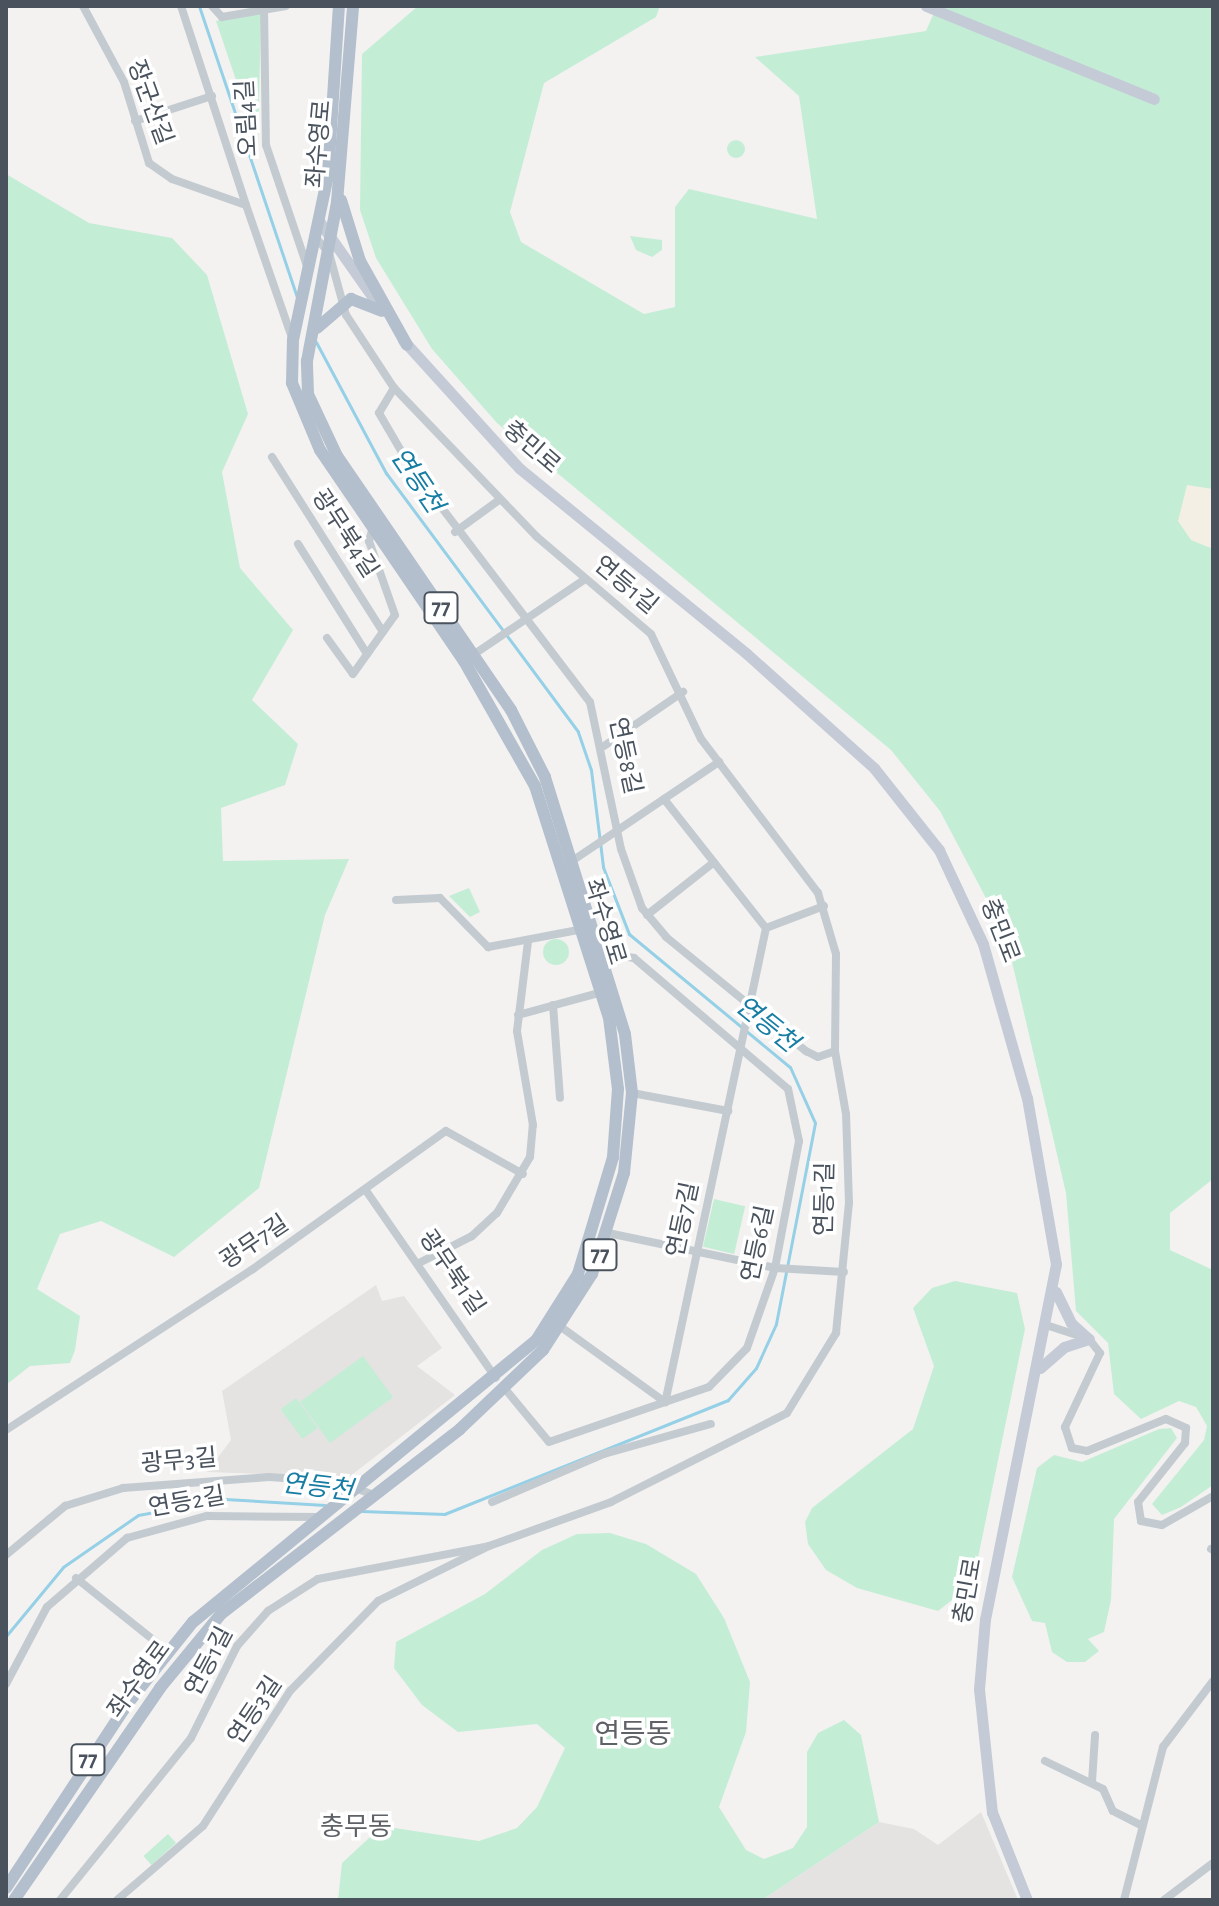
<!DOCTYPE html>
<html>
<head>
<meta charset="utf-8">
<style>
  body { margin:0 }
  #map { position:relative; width:1219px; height:1906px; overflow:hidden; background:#f3f2f1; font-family:"Alegreya Sans","Noto Sans KR",sans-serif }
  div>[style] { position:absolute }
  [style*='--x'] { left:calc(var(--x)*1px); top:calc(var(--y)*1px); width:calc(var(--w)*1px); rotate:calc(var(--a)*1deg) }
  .education>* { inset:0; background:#e4e3e2 }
  .green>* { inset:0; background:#c4edd6; transform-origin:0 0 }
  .round { border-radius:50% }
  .sand>* { inset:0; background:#f3efe4 }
  .stream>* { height:3px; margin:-1.5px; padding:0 1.5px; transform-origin:1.5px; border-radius:1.5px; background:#95d0e6 }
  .street>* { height:8px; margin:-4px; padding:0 4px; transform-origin:4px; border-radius:4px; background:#c3cbd1 }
  .secondary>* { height:11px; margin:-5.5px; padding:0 5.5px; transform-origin:5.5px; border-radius:5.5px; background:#c4cbd6 }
  .primary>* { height:12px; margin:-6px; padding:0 6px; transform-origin:6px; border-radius:6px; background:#b3bfcd }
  span { translate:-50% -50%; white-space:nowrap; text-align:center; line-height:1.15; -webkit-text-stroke:7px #fff; paint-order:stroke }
  .shield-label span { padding:2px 6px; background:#fff; border:2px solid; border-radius:6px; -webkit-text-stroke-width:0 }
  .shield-label { font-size:22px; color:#4a535d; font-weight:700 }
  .street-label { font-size:24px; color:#4a535d }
  .water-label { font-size:26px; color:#187da3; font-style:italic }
  .neighbourhood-label { font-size:26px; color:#5e6166 }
  .quarter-label { font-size:28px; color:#5e6166 }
  .frame { position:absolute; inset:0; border:8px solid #4a535d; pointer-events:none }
</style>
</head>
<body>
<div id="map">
  <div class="education">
    <i style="clip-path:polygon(376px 1285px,382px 1301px,404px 1296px,442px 1348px,417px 1366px,455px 1395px,349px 1477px,207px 1472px,231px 1440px,222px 1391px)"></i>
    <i style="clip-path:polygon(981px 1812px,1018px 1900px,762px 1900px,879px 1822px,914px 1829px,938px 1845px)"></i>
  </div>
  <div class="green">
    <i style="clip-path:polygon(418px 6px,660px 6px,656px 17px,544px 83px,510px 212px,521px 242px,644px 314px,675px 307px,675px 207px,689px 189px,817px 219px,799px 96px,755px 57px,926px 31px,937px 6px,1213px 6px,1213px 1179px,1170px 1213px,1170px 1250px,1213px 1270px,1213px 1485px,1181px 1507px,1162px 1515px,1152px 1504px,1204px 1440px,1207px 1426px,1196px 1407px,1179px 1401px,1141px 1419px,1114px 1394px,1108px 1343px,1076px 1311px,1066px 1193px,1006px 936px,940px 811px,891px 750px,497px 423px,432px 349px,376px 258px,360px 210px,362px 54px)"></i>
    <i style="clip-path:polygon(257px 10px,261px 14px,258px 145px,216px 21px)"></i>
    <i class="round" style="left:727px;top:140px;width:18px;height:18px"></i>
    <i style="clip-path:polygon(6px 174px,89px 223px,172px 238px,207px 275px,248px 414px,222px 472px,240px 568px,293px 630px,252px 700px,298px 744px,285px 785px,221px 808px,223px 861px,349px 859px,325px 915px,259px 1188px,174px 1257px,101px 1221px,60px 1234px,37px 1289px,80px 1316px,75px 1350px,70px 1363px,30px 1366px,6px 1385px)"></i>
    <i style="clip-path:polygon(630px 236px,662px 240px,662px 250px,652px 257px,636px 250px)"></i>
    <i style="clip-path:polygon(469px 888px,480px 912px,470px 917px,449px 896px)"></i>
    <i class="round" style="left:543px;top:939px;width:26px;height:26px"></i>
    <i style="left:714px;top:1199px;width:32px;height:49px;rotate:13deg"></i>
    <i style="clip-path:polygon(955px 1281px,1017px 1293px,1025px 1329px,978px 1558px,966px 1589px,938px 1611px,857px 1588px,826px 1570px,808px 1544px,805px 1522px,812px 1508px,913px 1429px,934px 1366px,913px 1308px,932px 1288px)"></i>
    <i style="left:363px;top:1356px;width:51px;height:78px;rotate:54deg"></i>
    <i style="left:296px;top:1398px;width:37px;height:19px;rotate:54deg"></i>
    <i style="clip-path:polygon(1159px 1429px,1171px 1428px,1177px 1438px,1114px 1519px,1111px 1600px,1104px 1632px,1088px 1639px,1099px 1651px,1085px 1662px,1067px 1662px,1052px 1652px,1045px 1623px,1032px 1621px,1012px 1577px,1037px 1468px,1054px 1455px,1082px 1462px)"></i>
    <i style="clip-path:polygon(610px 1533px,646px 1544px,696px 1574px,724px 1618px,750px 1682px,746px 1732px,719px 1807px,746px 1850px,764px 1859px,793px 1848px,807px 1827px,807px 1752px,818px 1733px,844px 1720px,861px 1735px,879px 1822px,762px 1900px,338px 1900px,342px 1863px,382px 1826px,479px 1841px,517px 1828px,537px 1807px,565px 1748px,537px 1724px,458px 1732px,422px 1705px,394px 1668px,396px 1642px,485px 1594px,542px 1550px,577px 1534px)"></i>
    <i style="left:168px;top:1834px;width:12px;height:33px;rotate:48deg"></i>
  </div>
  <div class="sand">
    <i style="clip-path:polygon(1187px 485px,1213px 489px,1213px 549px,1191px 540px,1178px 521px)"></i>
  </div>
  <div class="stream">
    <i style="--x:199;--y:6;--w:308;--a:71.4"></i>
    <i style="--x:316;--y:342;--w:149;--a:61.9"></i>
    <i style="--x:386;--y:473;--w:322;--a:53.4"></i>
    <i style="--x:578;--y:732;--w:40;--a:71.1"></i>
    <i style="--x:591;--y:770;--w:98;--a:82.9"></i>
    <i style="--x:603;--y:867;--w:72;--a:68.8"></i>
    <i style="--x:629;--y:934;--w:209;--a:39.6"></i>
    <i style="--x:790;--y:1067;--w:61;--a:65.9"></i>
    <i style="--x:815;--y:1123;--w:205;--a:101"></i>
    <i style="--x:776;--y:1324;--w:48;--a:114.4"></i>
    <i style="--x:756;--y:1368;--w:43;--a:131.2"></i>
    <i style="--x:728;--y:1400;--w:305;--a:158.1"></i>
    <i style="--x:445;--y:1514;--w:84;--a:-178"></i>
    <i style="--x:6;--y:1636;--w:89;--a:-50.4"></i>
    <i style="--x:63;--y:1567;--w:91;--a:-34.7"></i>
    <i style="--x:138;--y:1515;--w:88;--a:-10.4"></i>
    <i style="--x:225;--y:1499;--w:100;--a:3.4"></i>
  </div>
  <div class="street">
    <i style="--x:83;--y:6;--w:86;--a:61.7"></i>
    <i style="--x:124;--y:82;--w:85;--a:72.8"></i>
    <i style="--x:149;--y:163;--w:28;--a:35"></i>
    <i style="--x:172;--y:179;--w:78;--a:19.4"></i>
    <i style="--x:246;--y:205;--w:141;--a:70.9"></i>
    <i style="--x:181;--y:6;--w:209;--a:71.9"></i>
    <i style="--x:212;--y:6;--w:15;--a:48"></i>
    <i style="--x:222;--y:17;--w:65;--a:-9.8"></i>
    <i style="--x:264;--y:6;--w:139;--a:89.2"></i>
    <i style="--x:266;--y:145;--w:128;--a:71.3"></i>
    <i style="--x:135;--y:121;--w:81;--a:-18"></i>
    <i style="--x:394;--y:388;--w:29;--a:121"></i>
    <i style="--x:379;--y:413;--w:61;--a:59.7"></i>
    <i style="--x:410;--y:466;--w:297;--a:52.7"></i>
    <i style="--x:590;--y:702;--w:150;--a:78.1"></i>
    <i style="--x:621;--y:849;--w:63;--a:70.4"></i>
    <i style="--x:642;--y:908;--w:38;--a:50"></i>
    <i style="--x:666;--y:937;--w:181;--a:39.2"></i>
    <i style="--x:806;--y:1051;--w:13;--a:27"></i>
    <i style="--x:818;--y:1057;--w:18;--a:-19"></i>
    <i style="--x:272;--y:457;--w:207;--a:57.6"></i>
    <i style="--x:455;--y:532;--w:54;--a:-36"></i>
    <i style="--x:298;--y:544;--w:130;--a:57.9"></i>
    <i style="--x:327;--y:638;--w:44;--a:54.2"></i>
    <i style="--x:353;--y:674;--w:72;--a:-54.6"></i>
    <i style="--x:395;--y:615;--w:78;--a:-109.4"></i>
    <i style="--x:369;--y:541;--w:15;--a:-74"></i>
    <i style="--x:470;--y:657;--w:139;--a:-34.1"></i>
    <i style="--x:604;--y:746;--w:96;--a:-34.4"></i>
    <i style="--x:664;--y:799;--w:164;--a:51.7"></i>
    <i style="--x:766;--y:928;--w:485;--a:102"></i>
    <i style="--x:575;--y:859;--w:174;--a:-34"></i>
    <i style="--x:396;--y:900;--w:44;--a:-2.6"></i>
    <i style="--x:440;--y:898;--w:69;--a:45.6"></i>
    <i style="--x:488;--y:947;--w:97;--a:-10.7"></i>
    <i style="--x:647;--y:915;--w:85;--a:-38.3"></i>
    <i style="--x:766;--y:928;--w:62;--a:-20.8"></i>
    <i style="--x:553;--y:1005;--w:93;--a:85.7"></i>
    <i style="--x:518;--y:1015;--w:87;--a:-15.3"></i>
    <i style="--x:632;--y:1093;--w:98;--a:10.6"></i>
    <i style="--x:367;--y:1192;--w:226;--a:55.3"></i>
    <i style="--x:608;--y:1233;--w:171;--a:11.8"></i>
    <i style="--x:775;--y:1268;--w:69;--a:3.3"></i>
    <i style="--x:421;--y:1262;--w:57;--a:-27"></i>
    <i style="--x:472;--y:1236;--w:34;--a:-43"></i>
    <i style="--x:497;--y:1213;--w:65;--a:-59.5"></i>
    <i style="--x:530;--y:1157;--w:32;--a:-85"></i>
    <i style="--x:533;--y:1125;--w:95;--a:-99.7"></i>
    <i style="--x:517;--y:1031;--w:90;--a:-83"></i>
    <i style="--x:1049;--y:1326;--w:42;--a:18"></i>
    <i style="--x:1089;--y:1339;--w:18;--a:52"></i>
    <i style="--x:1100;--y:1353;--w:82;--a:115.3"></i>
    <i style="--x:1065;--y:1427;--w:22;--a:72"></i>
    <i style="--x:1072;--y:1448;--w:15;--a:11"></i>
    <i style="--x:1087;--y:1451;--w:85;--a:-22.1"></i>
    <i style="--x:1166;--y:1419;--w:22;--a:24"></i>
    <i style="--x:1186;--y:1428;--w:15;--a:94"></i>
    <i style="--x:1185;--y:1443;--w:75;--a:128.5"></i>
    <i style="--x:1138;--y:1502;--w:19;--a:81"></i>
    <i style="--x:1141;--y:1521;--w:21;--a:11"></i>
    <i style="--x:1162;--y:1525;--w:59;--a:-29.6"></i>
    <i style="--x:561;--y:1327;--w:128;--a:35.8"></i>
    <i style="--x:506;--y:1390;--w:67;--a:50.4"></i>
    <i style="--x:549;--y:1442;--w:169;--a:-19"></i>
    <i style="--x:709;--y:1387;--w:54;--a:-45.7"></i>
    <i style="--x:747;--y:1348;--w:85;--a:-70.7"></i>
    <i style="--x:775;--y:1268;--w:129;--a:-79.3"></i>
    <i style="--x:799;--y:1141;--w:53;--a:-101.9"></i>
    <i style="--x:788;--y:1089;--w:202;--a:-139.6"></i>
    <i style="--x:634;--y:958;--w:30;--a:-171"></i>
    <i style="--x:6;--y:1430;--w:295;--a:-33.1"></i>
    <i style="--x:253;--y:1269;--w:237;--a:-35.6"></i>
    <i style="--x:446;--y:1131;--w:88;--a:29.2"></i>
    <i style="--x:492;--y:1502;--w:122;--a:-23.2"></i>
    <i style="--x:604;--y:1454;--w:111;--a:-15.7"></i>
    <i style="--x:1211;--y:1549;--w:2;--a:27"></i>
    <i style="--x:6;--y:1555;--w:77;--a:-39.7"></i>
    <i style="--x:65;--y:1506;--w:61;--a:-17.2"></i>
    <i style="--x:123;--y:1488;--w:146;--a:-4.3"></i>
    <i style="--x:269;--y:1477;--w:71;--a:4"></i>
    <i style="--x:340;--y:1482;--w:36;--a:21"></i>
    <i style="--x:76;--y:1578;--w:117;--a:38.7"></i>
    <i style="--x:6;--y:1684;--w:87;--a:-62"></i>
    <i style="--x:47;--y:1607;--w:106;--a:-40.8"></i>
    <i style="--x:127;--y:1538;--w:83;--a:-15.4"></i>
    <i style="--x:207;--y:1516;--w:114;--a:0.5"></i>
    <i style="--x:1045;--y:1761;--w:64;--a:25.8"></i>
    <i style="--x:1103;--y:1789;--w:24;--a:66"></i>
    <i style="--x:1113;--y:1811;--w:29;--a:27"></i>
    <i style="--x:1092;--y:1782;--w:47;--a:-86.3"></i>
    <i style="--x:60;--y:1900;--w:208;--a:-51"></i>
    <i style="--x:191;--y:1738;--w:103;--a:-63.4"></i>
    <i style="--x:237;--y:1646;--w:47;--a:-48.5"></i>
    <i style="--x:268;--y:1611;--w:59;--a:-32.6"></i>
    <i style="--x:318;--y:1579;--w:174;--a:-10.9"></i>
    <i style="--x:489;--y:1546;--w:130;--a:-19.8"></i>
    <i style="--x:611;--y:1502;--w:197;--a:-26.8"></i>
    <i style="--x:787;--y:1413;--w:94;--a:-58.5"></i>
    <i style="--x:836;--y:1333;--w:131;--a:-84.3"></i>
    <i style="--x:849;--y:1203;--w:89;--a:-91.9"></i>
    <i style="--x:846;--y:1114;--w:64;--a:-99.9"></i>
    <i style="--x:835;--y:1051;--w:97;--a:-89.4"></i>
    <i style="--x:836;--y:954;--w:64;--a:-106.4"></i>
    <i style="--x:818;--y:893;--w:193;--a:-127.2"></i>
    <i style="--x:701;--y:739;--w:116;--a:-115.5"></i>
    <i style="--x:651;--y:634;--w:150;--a:-139.6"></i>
    <i style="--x:537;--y:537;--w:207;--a:-133.8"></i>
    <i style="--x:394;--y:388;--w:87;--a:-123.3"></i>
    <i style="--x:346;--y:315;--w:64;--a:-105.3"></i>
    <i style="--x:329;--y:253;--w:20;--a:-131"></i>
    <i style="--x:117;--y:1900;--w:113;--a:-40.7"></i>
    <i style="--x:203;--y:1826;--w:161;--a:-57.2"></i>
    <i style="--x:290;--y:1691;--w:126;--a:-45.6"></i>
    <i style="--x:378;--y:1601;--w:124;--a:-26.4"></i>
    <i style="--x:1124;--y:1900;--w:158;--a:-75.7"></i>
    <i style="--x:1163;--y:1747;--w:83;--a:-52.9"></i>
    <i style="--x:1164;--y:1900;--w:61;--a:-37.1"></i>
  </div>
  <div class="secondary">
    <i style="--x:926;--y:6;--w:246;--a:22.2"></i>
    <i style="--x:319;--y:221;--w:104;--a:54.8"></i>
    <i style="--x:403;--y:340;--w:173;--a:47.8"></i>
    <i style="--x:519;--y:468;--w:294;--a:39.2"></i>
    <i style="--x:747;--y:654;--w:171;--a:41.9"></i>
    <i style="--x:874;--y:768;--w:105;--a:51.6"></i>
    <i style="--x:939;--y:850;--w:104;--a:64.9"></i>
    <i style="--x:983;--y:944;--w:160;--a:74.1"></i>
    <i style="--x:1027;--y:1098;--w:169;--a:80.1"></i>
    <i style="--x:1056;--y:1264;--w:362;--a:101.3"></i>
    <i style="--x:985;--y:1619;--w:70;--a:94.9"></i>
    <i style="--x:979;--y:1689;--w:124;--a:84"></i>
    <i style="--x:992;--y:1812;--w:95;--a:68.3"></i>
    <i style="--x:1056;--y:1292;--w:34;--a:64"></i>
    <i style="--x:1071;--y:1323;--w:24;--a:42"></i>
    <i style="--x:1040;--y:1368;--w:32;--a:-41"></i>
    <i style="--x:1064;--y:1347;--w:26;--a:-18"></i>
  </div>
  <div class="primary">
    <i style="--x:341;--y:200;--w:64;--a:72.7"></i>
    <i style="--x:360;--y:261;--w:96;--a:60.8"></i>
    <i style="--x:317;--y:328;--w:45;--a:-40.5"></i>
    <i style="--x:351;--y:299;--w:33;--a:21"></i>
    <i style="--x:6;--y:1888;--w:222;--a:-56.6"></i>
    <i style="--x:128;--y:1703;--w:104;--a:-51.3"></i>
    <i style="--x:193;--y:1622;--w:445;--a:-39.4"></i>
    <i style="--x:537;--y:1339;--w:77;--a:-57.8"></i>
    <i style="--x:578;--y:1274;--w:122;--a:-73.3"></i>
    <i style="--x:613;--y:1157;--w:68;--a:-85.8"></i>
    <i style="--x:618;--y:1089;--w:72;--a:-97.2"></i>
    <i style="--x:609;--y:1018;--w:244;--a:-107.7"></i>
    <i style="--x:535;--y:786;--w:144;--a:-119.6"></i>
    <i style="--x:464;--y:661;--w:255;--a:-124.3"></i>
    <i style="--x:320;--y:450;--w:73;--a:-112.7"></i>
    <i style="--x:292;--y:383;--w:43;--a:-88.7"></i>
    <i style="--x:293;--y:340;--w:169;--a:-78"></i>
    <i style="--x:328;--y:175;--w:169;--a:-86.3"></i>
    <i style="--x:14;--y:1900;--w:257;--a:-55.4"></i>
    <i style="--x:160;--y:1688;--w:96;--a:-50.5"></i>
    <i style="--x:221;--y:1614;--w:302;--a:-37.7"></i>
    <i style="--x:460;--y:1429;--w:115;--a:-43.6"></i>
    <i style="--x:543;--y:1350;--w:90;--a:-57.2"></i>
    <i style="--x:592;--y:1274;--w:106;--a:-72.4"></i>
    <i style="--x:624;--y:1173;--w:80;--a:-84.3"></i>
    <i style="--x:632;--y:1093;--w:59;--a:-96.8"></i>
    <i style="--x:625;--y:1034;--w:269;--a:-107.3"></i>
    <i style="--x:545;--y:777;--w:75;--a:-116.9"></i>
    <i style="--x:511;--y:710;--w:308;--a:-124.4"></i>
    <i style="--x:337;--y:456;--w:68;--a:-115.1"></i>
    <i style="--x:308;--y:394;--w:33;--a:-92"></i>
    <i style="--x:307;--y:361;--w:162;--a:-79.3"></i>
    <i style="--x:337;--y:202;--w:197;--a:-85.3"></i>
  </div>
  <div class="shield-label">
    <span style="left:441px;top:608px">77</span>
    <span style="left:600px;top:1255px">77</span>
    <span style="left:88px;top:1760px">77</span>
  </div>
  <div class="street-label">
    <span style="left:149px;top:103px;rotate:70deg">장군산길</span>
    <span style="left:248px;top:118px;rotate:-93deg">오림4길</span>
    <span style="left:320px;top:144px;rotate:-85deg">좌수영로</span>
    <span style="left:531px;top:448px;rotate:41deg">충민로</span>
    <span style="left:344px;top:534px;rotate:57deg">광무북4길</span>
    <span style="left:625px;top:586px;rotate:40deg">연등1길</span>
    <span style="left:624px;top:756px;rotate:78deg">연등8길</span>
    <span style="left:604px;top:922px;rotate:73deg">좌수영로</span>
    <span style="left:999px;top:931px;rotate:69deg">충민로</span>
    <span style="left:826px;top:1199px;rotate:-89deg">연등1길</span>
    <span style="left:684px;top:1220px;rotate:-78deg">연등7길</span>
    <span style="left:255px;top:1243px;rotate:-34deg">광무7길</span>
    <span style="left:759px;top:1244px;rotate:-78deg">연등6길</span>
    <span style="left:451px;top:1273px;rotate:56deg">광무북1길</span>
    <span style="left:179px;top:1462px;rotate:-5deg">광무3길</span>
    <span style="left:187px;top:1503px;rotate:-10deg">연등2길</span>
    <span style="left:969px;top:1591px;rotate:-80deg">충민로</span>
    <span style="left:210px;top:1662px;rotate:-62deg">연등1길</span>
    <span style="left:140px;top:1680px;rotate:-54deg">좌수영로</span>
    <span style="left:256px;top:1711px;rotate:-56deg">연등3길</span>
  </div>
  <div class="water-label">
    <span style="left:416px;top:481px;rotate:56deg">연등천</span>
    <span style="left:766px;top:1025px;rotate:39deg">연등천</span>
    <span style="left:317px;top:1488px;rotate:7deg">연등천</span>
  </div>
  <div class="neighbourhood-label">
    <span style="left:356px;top:1828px">충무동</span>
  </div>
  <div class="quarter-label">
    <span style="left:633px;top:1735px">연등동</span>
  </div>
  <div class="frame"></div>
</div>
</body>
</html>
